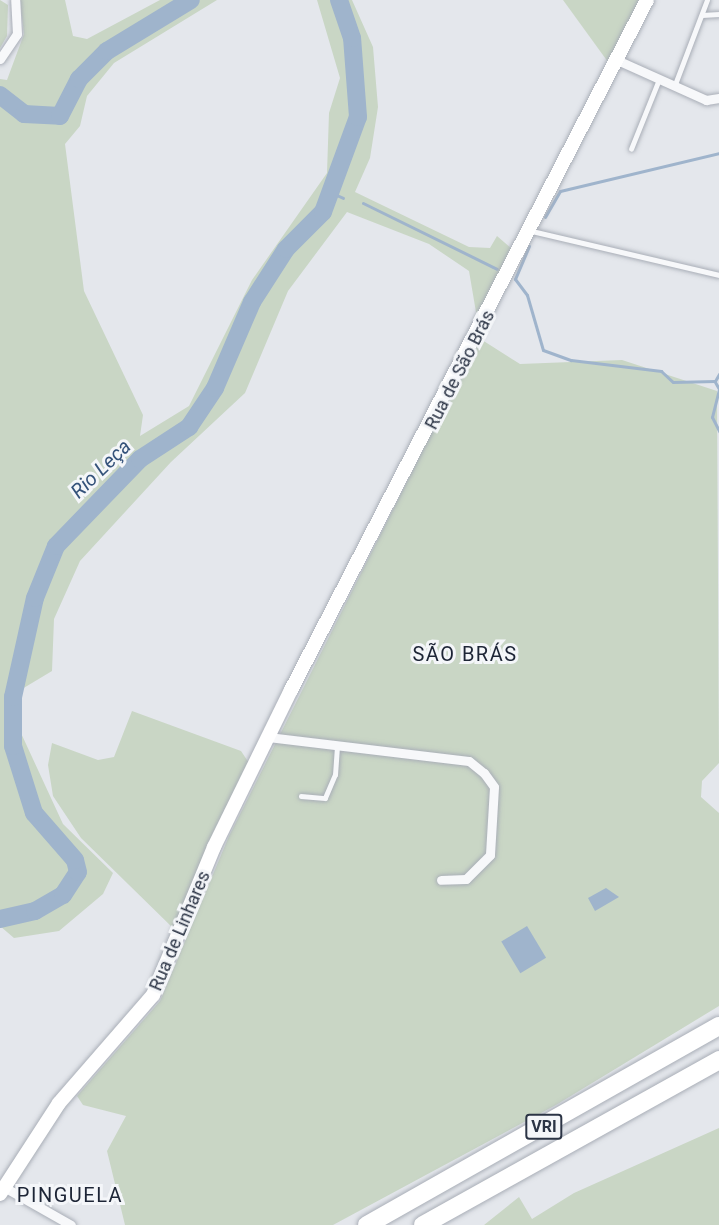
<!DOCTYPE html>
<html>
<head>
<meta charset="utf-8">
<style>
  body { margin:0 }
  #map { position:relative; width:719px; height:1225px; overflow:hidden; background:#e4e7ec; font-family:Roboto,sans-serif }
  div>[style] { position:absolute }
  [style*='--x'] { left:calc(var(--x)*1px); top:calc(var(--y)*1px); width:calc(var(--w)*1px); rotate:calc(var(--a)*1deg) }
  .green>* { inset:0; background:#c9d6c5 }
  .water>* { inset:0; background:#9fb4cc; transform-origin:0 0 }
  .stream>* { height:3px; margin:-1.5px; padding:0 1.5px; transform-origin:1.5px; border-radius:1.5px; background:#9fb4cc }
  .river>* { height:18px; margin:-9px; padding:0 9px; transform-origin:9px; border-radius:9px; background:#9fb4cc }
  .roads { filter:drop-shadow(0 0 2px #a9aeb7) drop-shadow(0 0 2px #a9aeb7) }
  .lane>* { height:4.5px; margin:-2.25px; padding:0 2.25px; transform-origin:2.25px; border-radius:2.25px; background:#f7f8fa }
  .street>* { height:9px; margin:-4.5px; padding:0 4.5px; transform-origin:4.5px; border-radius:4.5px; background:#f7f8fa }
  .secondary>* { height:14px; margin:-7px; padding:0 7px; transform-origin:7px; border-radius:7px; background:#fff }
  .highway>* { height:18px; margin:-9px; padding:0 9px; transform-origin:9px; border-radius:9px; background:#fff }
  span { translate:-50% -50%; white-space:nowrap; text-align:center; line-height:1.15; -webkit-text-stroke:6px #f4f6f9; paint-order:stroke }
  .shield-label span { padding:2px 4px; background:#f4f6f9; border:2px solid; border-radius:4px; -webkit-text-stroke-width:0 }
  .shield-label { font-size:16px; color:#2b3445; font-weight:700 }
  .street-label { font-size:18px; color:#2b3445 }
  .water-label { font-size:20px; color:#34527a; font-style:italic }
  .neighbourhood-label { font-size:20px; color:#1d2536; letter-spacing:1.5px }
</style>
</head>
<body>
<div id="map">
  <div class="green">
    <i style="clip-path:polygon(0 0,8px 5px,7px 36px,0 48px)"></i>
    <i style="clip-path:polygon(20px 0,65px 0,73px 36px,87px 39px,160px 0,217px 0,114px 63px,87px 96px,80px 126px,65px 144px,84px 291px,143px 415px,140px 436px,189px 406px,252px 280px,327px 173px,329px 113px,340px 78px,317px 0,352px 0,373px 47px,378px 107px,370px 158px,355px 192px,469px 247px,490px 248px,497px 236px,512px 249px,477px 318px,469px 271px,429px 244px,347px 212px,288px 291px,245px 393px,171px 462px,80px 561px,54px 619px,52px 671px,22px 689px,20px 731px,63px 824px,113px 873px,103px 894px,59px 931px,14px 938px,0 926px,0 79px,7px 80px,24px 34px)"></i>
    <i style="clip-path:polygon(563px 0,640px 0,608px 62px)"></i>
    <i style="clip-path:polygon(479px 338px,520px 364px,622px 360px,717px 391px,719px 763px,702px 781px,701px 797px,719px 813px,719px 1006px,556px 1105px,333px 1225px,125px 1225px,107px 1151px,126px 1116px,83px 1105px,77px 1096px,160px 1001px,229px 836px)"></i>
    <i style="clip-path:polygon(132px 711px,241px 751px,249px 763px,175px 930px,81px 838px,53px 796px,48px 765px,52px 743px,98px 760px,114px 757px)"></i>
    <i style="clip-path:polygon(719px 1128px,719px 1225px,484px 1225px,519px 1197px,532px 1219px,574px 1193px)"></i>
  </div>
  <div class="water">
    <i style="clip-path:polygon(606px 888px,619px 897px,595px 911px,588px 898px)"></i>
    <i style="left:527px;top:926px;width:37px;height:30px;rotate:59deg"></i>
  </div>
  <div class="stream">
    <i style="--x:332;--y:193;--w:12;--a:24"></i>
    <i style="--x:363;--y:203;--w:149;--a:26.2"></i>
    <i style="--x:545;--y:217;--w:30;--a:-60"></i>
    <i style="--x:560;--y:191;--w:163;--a:-13.4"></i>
    <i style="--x:529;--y:246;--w:36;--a:113"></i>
    <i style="--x:515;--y:279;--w:20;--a:53"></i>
    <i style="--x:527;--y:295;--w:57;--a:73.8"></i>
    <i style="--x:543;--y:350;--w:30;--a:20"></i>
    <i style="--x:571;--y:360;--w:91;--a:7"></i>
    <i style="--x:661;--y:371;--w:16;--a:43"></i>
    <i style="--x:673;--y:382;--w:42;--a:-1.4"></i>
    <i style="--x:715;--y:381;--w:8;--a:-60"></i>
    <i style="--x:715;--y:382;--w:8;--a:60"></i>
    <i style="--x:719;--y:389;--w:29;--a:104"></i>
    <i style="--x:712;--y:417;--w:16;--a:63"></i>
  </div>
  <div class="river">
    <i style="--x:0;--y:95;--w:31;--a:38"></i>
    <i style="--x:24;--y:114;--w:36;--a:3"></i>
    <i style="--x:60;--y:116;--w:42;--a:-62.8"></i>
    <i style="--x:79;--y:79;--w:40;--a:-45"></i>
    <i style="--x:107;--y:51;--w:98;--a:-31.3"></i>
    <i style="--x:0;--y:919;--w:36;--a:-13"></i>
    <i style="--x:35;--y:911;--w:32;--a:-30"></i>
    <i style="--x:63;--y:895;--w:27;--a:-57"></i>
    <i style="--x:78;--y:872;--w:12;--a:-104"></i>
    <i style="--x:75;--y:860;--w:62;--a:-131.1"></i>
    <i style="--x:34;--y:813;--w:70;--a:-107.4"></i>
    <i style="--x:13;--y:746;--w:49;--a:-90"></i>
    <i style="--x:13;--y:697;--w:101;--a:-77.5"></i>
    <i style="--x:35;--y:598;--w:56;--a:-68"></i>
    <i style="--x:56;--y:546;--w:121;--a:-46"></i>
    <i style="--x:140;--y:459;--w:59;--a:-33.1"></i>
    <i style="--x:189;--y:427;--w:47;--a:-56.3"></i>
    <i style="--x:215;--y:388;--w:94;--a:-66.7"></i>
    <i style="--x:252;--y:302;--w:63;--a:-57.3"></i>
    <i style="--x:286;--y:249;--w:52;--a:-45"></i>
    <i style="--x:323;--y:212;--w:101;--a:-69.8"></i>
    <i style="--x:358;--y:117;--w:79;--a:-94.3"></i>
    <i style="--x:352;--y:38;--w:40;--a:-108.9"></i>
  </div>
  <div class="roads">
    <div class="lane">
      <i style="--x:702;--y:15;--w:17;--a:-3"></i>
      <i style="--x:674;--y:87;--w:93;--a:-69.2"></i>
      <i style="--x:631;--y:149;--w:72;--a:-68.1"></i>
      <i style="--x:532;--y:231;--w:192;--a:13.2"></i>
      <i style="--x:301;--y:796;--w:24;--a:5"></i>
      <i style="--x:325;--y:798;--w:25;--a:-67"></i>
      <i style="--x:335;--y:775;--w:29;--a:-86"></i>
    </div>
    <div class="street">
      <i style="--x:0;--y:59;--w:30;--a:-56"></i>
      <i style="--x:17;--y:34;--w:34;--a:-93"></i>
      <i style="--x:617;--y:60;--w:98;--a:24.2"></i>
      <i style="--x:706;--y:100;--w:13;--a:-9"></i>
      <i style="--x:268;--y:737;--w:202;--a:6.8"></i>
      <i style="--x:469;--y:761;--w:19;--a:39"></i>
      <i style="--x:484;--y:773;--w:17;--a:54"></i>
      <i style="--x:494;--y:787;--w:68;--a:93.4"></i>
      <i style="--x:490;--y:855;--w:34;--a:135"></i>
      <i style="--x:466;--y:879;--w:25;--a:178"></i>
      <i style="--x:4;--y:1187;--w:77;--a:29.6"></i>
    </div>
    <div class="secondary">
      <i style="--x:0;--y:1194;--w:108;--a:-57"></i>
      <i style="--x:59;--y:1103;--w:143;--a:-49"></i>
      <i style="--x:153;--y:995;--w:160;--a:-67.6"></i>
      <i style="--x:214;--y:847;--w:175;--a:-63.9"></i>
      <i style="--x:291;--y:690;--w:776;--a:-62.71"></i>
    </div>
    <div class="highway">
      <i style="--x:367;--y:1225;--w:404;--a:-29.5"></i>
      <i style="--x:423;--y:1225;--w:339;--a:-29.1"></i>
    </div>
  </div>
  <div class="shield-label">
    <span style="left:544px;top:1127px">VRI</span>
  </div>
  <div class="street-label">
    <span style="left:460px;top:370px;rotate:-63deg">Rua de São Brás</span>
    <span style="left:180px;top:931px;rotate:-67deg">Rua de Linhares</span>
  </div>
  <div class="water-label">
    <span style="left:101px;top:469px;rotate:-44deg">Rio Leça</span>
  </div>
  <div class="neighbourhood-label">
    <span style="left:465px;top:654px">SÃO BRÁS</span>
    <span style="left:70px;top:1195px">PINGUELA</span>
  </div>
</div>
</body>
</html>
